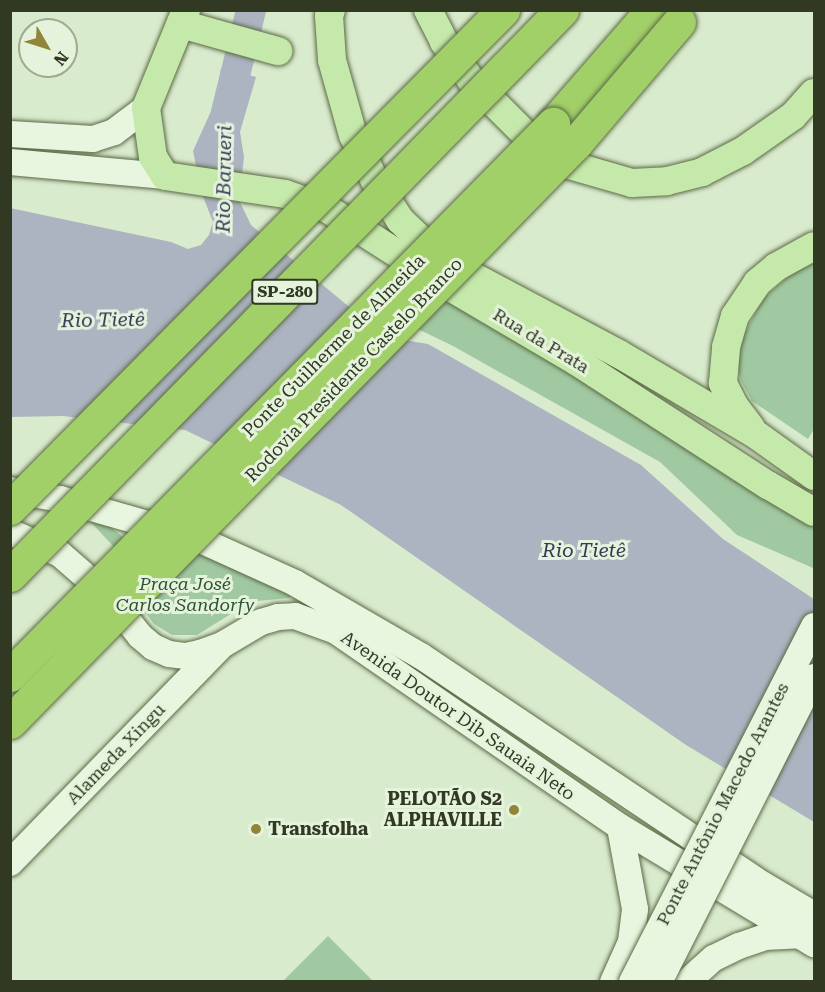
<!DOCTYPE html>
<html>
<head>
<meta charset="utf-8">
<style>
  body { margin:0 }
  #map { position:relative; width:825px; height:992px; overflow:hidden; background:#d9ebcd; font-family:"Roboto Serif",serif }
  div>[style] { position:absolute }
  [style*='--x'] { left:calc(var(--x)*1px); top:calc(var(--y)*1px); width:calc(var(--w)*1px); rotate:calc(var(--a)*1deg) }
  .green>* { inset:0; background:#a1c9a1 }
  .water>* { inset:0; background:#acb4c1 }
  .river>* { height:30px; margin:-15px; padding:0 15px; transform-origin:15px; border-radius:15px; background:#acb4c1 }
  .roads { filter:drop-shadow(0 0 2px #5b6945) drop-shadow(0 0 2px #5b6945) }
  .secondary>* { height:26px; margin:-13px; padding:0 13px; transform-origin:13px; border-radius:13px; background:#e9f6df }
  .primary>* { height:28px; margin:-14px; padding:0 14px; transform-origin:14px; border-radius:14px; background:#c5e9aa }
  .motorway>* { height:33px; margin:-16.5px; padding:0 16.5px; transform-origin:16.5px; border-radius:16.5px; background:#a1cf68 }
  .bridges { filter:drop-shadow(0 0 2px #5b6945) drop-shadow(0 0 2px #5b6945) }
  .secondary-bridge>* { height:26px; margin:-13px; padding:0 13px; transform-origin:13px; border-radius:13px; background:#e9f6df }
  .motorway-bridge>* { height:33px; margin:-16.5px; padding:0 16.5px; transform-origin:16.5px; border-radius:16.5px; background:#a1cf68 }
  .dots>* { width:16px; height:16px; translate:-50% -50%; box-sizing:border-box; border:3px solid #e5f3dc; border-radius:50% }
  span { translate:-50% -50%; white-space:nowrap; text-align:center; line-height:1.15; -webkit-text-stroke:6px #e5f3dc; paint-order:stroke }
  .shield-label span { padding:2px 4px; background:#e5f3dc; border:2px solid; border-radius:4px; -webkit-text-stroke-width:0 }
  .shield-label { font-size:16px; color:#313923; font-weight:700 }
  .street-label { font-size:18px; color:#313923 }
  .park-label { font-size:18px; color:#2c5332; font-style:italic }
  .poi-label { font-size:18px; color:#313923; font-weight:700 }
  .right { translate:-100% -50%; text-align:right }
  .left { translate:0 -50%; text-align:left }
  .water-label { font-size:20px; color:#343b57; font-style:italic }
  .frame { position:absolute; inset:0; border:12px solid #313923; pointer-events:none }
  .north { position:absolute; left:18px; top:18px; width:60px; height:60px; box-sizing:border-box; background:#e5f3dc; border:2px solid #9da992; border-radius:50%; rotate:129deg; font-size:16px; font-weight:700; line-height:24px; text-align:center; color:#313923 }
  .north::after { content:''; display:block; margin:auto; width:21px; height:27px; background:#908538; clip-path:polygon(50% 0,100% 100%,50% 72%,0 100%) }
</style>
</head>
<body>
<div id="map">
  <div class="green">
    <i style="clip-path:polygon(814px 263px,814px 429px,808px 439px,752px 401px,741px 381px,737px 362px,742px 338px,763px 299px,791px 274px)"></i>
    <i style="clip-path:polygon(425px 281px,814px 511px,813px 568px,737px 535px,660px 462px,453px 346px,389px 315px)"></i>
    <i style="clip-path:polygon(87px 518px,100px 518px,124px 538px,205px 554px,291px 594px,290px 598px,257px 601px,242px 607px,197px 635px,172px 635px,154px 624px,139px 604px,141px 576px)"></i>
    <i style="clip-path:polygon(328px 936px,373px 981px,283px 981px)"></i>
  </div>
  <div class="water">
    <i style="clip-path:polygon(221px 68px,256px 77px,240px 132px,244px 157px,239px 200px,251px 225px,366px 321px,398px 339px,428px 344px,641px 465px,723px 539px,814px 599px,814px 822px,686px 745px,341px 505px,185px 430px,63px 416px,11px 417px,10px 208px,171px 242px,188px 249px,201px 245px,209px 235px,213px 222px,202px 194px,193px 151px,216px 100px)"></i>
  </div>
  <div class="river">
    <i style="--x:226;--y:112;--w:105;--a:-76.2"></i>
  </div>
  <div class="roads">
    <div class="secondary">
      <i style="--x:10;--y:134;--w:83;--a:3.4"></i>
      <i style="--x:93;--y:139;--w:22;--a:-18"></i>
      <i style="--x:114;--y:132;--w:40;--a:-37"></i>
      <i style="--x:10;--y:162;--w:156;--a:5.2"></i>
      <i style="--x:10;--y:490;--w:51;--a:10.2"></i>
      <i style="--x:60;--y:499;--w:141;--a:16"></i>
      <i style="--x:196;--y:538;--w:109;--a:24.4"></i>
      <i style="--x:295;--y:583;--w:146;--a:30.1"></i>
      <i style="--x:421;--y:656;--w:402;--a:33.8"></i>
      <i style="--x:755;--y:880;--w:69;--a:30.7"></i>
      <i style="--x:10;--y:532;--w:55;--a:23.7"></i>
      <i style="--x:60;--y:554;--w:81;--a:41"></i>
      <i style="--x:121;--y:607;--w:16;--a:63"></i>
      <i style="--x:128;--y:621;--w:19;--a:51"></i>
      <i style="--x:140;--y:636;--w:17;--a:40"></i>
      <i style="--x:153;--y:647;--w:17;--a:24"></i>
      <i style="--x:169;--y:654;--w:17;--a:7"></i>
      <i style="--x:186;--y:656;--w:14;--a:-12"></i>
      <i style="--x:200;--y:653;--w:23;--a:-20"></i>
      <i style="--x:222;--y:645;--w:45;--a:-30.5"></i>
      <i style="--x:261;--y:622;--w:18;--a:-16"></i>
      <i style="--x:278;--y:617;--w:17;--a:-3"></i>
      <i style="--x:295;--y:616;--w:44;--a:20.1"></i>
      <i style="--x:336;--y:631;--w:345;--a:34.6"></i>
      <i style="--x:620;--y:827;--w:227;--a:31.1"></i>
      <i style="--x:10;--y:863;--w:300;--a:-45.8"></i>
      <i style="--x:613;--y:982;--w:44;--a:-65.8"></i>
      <i style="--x:631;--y:942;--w:33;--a:-83"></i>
      <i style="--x:635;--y:909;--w:83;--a:-100.4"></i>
      <i style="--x:687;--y:982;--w:36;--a:-42"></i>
      <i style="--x:714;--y:958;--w:28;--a:-26"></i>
      <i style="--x:739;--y:946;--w:28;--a:-19"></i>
      <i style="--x:765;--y:937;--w:34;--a:-3"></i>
    </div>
    <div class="primary">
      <i style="--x:186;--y:10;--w:106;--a:112.2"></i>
      <i style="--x:146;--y:108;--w:49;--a:81.9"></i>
      <i style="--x:153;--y:157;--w:22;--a:58"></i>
      <i style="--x:165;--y:176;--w:121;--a:8.5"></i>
      <i style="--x:285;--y:194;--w:43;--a:18.9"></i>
      <i style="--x:326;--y:208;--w:135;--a:32.6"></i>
      <i style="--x:440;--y:281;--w:158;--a:30.5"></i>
      <i style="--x:576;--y:361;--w:229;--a:32.9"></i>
      <i style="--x:768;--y:485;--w:53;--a:30.4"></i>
      <i style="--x:331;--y:10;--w:6;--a:108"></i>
      <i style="--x:329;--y:16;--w:44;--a:86.1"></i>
      <i style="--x:332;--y:60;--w:78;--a:74.4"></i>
      <i style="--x:353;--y:135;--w:49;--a:64.5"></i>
      <i style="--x:374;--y:179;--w:49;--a:57.6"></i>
      <i style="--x:400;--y:220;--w:50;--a:43.4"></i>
      <i style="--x:436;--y:254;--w:25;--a:34"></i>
      <i style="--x:457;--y:268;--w:183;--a:28"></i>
      <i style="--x:619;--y:354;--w:161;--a:30.5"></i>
      <i style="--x:758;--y:436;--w:69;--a:35.5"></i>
      <i style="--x:428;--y:10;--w:36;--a:63"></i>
      <i style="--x:444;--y:42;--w:47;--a:54.6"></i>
      <i style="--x:471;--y:80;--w:79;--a:45"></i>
      <i style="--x:527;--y:136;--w:48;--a:35.7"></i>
      <i style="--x:566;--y:164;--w:69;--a:16.1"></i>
      <i style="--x:632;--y:183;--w:35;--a:-3"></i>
      <i style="--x:667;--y:181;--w:36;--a:-14"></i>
      <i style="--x:702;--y:172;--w:46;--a:-27.1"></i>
      <i style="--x:743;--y:151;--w:61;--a:-35"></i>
      <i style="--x:793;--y:116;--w:31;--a:-48"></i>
      <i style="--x:181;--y:24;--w:101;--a:15.6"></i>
      <i style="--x:751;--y:428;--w:26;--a:-127"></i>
      <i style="--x:735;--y:407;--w:27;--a:-117"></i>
      <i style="--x:723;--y:383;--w:36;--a:-85"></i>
      <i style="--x:726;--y:347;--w:32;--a:-74"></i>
      <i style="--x:735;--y:316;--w:40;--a:-56"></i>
      <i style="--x:757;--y:283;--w:25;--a:-40"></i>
      <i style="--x:776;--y:267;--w:43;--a:-28.9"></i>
    </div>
    <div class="motorway">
      <i style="--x:553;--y:124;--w:151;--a:-49"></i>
    </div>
  </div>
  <div class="bridges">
    <div class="secondary-bridge">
      <i style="--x:632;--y:982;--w:400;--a:-62.9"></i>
      <i style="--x:659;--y:982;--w:342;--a:-63.1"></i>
    </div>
    <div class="motorway-bridge">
      <i style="--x:10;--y:508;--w:701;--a:-45.29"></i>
      <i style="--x:10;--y:575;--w:790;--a:-45.67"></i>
      <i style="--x:10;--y:675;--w:774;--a:-45.42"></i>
      <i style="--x:10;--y:722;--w:810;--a:-45.65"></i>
      <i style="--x:576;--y:143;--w:159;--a:-49.6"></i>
    </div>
  </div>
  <div class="dots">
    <i style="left:514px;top:810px;background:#908538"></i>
    <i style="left:256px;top:829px;background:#908538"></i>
  </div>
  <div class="shield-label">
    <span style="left:285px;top:292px">SP-280</span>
  </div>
  <div class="street-label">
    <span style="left:541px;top:341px;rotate:31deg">Rua da Prata</span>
    <span style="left:334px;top:346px;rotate:-45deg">Ponte Guilherme de Almeida</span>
    <span style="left:354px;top:370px;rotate:-46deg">Rodovia Presidente Castelo Branco</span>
    <span style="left:458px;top:716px;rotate:35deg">Avenida Doutor Dib Sauaia Neto</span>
    <span style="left:116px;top:754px;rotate:-46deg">Alameda Xingu</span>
    <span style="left:723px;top:804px;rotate:-63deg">Ponte Antônio Macedo Arantes</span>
  </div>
  <div class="park-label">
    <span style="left:185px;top:595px">Praça José<br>Carlos Sandorfy</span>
  </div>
  <div class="poi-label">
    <span class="right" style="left:502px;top:810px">PELOTÃO S2<br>ALPHAVILLE</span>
    <span class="left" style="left:268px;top:829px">Transfolha</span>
  </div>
  <div class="water-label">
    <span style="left:224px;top:179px;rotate:-89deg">Rio Barueri</span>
    <span style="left:103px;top:320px;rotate:-1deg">Rio Tietê</span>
    <span style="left:584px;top:550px">Rio Tietê</span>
  </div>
  <div class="frame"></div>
  <div class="north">N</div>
</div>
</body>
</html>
